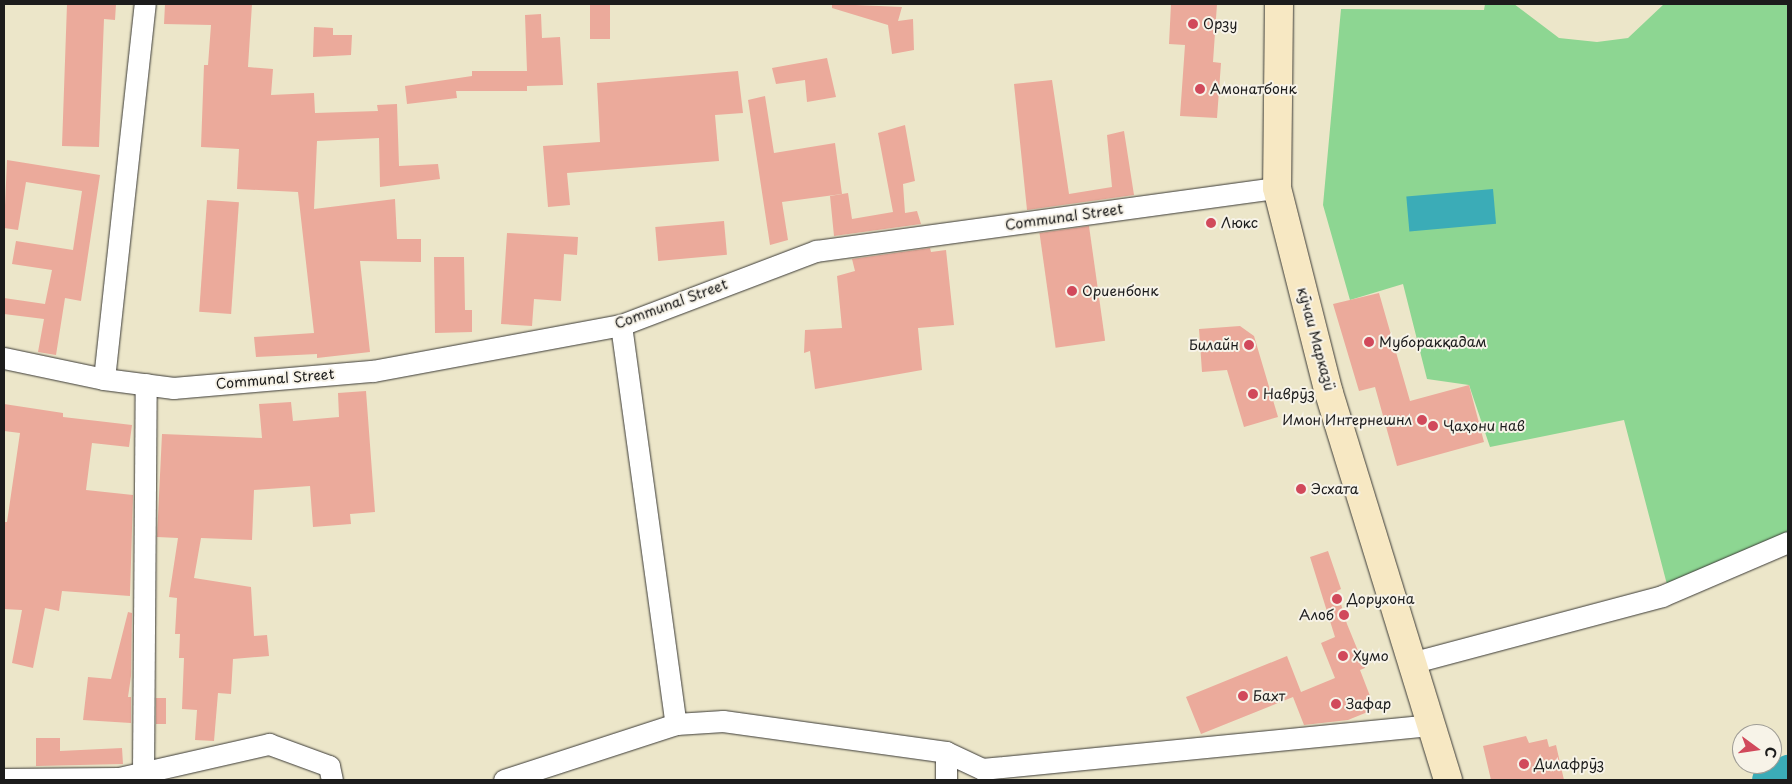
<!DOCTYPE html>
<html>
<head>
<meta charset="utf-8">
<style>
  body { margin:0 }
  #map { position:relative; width:1792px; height:784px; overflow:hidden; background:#ece6c9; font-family:"Playpen Sans",sans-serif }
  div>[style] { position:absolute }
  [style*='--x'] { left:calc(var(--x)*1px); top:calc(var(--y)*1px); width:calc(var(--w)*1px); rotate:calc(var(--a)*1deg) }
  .green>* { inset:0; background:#8dd692 }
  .water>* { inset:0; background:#3bacb7; transform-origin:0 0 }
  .river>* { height:35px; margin:-17.5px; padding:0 17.5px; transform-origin:17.5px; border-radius:17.5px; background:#3bacb7 }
  .building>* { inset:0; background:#ebaa9b; transform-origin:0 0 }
  .roads { filter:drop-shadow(0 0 1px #3b3a36) drop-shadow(0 0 1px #3b3a36) }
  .minor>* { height:21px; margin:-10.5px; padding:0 10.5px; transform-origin:10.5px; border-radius:10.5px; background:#fff }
  .secondary>* { height:28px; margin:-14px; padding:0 14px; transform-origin:14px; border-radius:14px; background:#f7e8c3 }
  .dots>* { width:14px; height:14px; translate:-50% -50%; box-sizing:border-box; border:2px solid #f7f3e8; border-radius:50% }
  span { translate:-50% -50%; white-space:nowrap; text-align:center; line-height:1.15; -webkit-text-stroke:4px #f7f3e8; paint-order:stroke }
  .poi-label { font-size:14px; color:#1c1c1c }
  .left { translate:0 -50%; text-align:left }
  .right { translate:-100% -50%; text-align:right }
  .street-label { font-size:14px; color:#1c1c1c }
  .frame { position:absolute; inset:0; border:5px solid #1c1c1c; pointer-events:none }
  .north { position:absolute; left:1732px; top:724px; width:50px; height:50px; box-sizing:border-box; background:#f7f3e8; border:1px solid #9f9d96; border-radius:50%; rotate:104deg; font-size:14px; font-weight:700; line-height:20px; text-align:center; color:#1c1c1c }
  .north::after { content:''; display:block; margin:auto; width:18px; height:22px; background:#d1495b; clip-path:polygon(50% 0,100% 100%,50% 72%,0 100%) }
</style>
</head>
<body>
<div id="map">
  <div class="green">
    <i style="clip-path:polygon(1485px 4px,1514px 4px,1559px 38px,1597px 42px,1628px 38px,1664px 4px,1788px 4px,1788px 537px,1670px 596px,1624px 420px,1490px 447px,1469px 385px,1427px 379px,1403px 284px,1350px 300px,1323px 205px,1341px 9px,1484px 10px)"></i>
  </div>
  <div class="water">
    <i style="left:1493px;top:189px;width:35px;height:87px;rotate:85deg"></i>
  </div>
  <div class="river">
    <i style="--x:1769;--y:780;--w:21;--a:-23"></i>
  </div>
  <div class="building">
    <i style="clip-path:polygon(67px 4px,116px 4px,115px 20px,104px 19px,99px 147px,62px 146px)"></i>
    <i style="clip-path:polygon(165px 4px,252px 4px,248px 67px,273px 69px,271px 95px,314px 93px,315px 113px,378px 111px,377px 105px,397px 104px,399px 166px,438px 164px,440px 179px,380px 187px,379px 138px,317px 141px,314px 209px,395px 199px,397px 239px,421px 239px,421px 262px,360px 261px,370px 352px,317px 358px,317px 354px,256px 357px,254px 337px,314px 333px,298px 192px,237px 189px,239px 149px,201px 147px,204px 65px,208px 65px,211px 25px,164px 24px)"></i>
    <i style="left:590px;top:4px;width:20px;height:35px"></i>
    <i style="clip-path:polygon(832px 4px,902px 7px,898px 21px,913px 19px,914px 50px,892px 54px,888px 25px,832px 8px)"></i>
    <i style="clip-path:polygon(1171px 4px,1217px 4px,1213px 62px,1221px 63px,1217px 118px,1180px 116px,1185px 45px,1169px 44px)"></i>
    <i style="clip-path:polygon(541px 14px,542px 38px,560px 37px,563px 85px,527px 86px,527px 91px,456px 91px,457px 98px,407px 104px,405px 86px,472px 76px,472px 71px,527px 71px,525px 15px)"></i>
    <i style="clip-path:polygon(314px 27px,333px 28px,333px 35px,352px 35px,351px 55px,313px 57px)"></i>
    <i style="clip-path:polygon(827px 58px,836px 97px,807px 102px,805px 80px,776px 84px,772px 68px)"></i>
    <i style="clip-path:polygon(738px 71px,743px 113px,715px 115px,719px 161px,567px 173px,570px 205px,548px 207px,543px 146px,600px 142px,597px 83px)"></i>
    <i style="clip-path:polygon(1052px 80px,1069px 194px,1112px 187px,1107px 135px,1124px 131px,1134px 195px,1027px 210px,1014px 84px)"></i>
    <i style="clip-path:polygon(765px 96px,774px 153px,835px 143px,842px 194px,782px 202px,788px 240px,770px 245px,748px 100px)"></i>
    <i style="clip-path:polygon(905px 125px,915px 181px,903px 184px,905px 213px,917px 211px,921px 224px,834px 236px,830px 196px,848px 193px,852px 219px,893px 212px,878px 133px)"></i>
    <i style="clip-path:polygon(7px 160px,100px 175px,81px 301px,65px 298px,56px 355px,38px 352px,44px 319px,4px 314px,4px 298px,45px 304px,52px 270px,12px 264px,16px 241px,73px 250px,82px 191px,26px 182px,18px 230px,4px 228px)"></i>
    <i style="left:207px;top:200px;width:32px;height:112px;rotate:4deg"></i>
    <i style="left:724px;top:221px;width:34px;height:69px;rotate:85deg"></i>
    <i style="left:1089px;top:226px;width:116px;height:50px;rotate:82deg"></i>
    <i style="clip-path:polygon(507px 233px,578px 237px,577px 255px,564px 254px,561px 301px,534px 299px,532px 326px,501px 324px)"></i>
    <i style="clip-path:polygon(930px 248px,931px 252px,946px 250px,954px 325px,918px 328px,922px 370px,815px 389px,810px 351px,804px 353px,805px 330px,842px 328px,837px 276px,855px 271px,852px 259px)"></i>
    <i style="clip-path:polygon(434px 257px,464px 257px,465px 310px,472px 310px,472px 332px,435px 333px)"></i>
    <i style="clip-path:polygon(1379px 293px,1410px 401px,1469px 385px,1484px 442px,1397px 466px,1375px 387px,1359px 391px,1333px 304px)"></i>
    <i style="clip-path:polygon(1240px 326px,1254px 336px,1278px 417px,1244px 427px,1227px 370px,1202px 372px,1199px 329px)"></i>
    <i style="clip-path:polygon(366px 391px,375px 512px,350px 514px,351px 524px,313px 527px,310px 486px,254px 490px,252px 540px,201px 538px,194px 578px,251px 587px,254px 636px,267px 635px,269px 656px,233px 659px,231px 694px,218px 693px,214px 741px,195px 740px,197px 710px,182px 709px,184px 658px,179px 658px,180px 634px,175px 634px,177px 598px,169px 597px,178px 538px,157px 537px,162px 434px,262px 438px,259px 404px,291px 402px,293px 421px,339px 417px,338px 393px)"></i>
    <i style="clip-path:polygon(4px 404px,63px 413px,63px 417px,132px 425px,129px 447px,92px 443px,86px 490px,133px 495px,130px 596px,62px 591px,59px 611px,45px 608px,33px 668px,12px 663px,22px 610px,4px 609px,4px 522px,7px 522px,20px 433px,4px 431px)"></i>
    <i style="clip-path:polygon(1328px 551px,1341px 589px,1337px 591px,1347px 624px,1365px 668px,1360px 670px,1375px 709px,1348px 720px,1304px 725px,1293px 697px,1201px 734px,1186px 697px,1287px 656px,1301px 692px,1335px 678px,1321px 643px,1335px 637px,1310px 557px)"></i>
    <i style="clip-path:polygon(128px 612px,132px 613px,131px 676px,128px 697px,131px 697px,131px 723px,83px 720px,88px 677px,111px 679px)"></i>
    <i style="left:156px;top:698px;width:10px;height:26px"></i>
    <i style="clip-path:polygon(1526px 736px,1529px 743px,1547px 739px,1549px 747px,1556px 745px,1564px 780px,1491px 780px,1483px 746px)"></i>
    <i style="clip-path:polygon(36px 738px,60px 738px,60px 751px,122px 748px,123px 764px,36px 766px)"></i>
  </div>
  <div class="roads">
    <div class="minor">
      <i style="--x:621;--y:325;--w:403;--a:82.2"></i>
      <i style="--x:4;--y:358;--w:102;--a:11.9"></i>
      <i style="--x:104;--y:379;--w:70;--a:7.4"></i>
      <i style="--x:173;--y:388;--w:201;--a:-4.9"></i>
      <i style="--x:373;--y:371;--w:252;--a:-10.5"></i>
      <i style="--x:621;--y:325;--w:209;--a:-20.8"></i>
      <i style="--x:816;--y:251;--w:465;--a:-7.8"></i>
      <i style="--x:104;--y:379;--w:377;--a:-83.8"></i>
      <i style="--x:1411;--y:663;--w:260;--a:-14.9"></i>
      <i style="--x:1662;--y:596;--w:137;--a:-23.2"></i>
      <i style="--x:143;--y:773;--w:389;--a:-89.6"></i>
      <i style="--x:4;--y:779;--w:115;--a:-0.5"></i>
      <i style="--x:119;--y:778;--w:154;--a:-12.8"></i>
      <i style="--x:269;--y:744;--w:64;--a:20.1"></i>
      <i style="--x:329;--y:766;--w:14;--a:78"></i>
      <i style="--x:504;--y:780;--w:181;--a:-18"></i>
      <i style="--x:676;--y:724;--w:47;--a:-3.7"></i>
      <i style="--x:723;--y:721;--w:225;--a:7.9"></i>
      <i style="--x:946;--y:752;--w:40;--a:25"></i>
      <i style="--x:982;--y:769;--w:450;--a:-5.6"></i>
      <i style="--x:946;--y:780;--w:28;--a:-90"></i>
    </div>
    <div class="secondary">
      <i style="--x:1279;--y:4;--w:184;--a:90.6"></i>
      <i style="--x:1277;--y:188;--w:211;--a:75.8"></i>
      <i style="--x:1329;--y:393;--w:405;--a:72.9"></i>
    </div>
  </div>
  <div class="dots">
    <i style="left:1193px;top:24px;background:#d1495b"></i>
    <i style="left:1200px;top:89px;background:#d1495b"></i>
    <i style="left:1211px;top:223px;background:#d1495b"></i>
    <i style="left:1072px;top:291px;background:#d1495b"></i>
    <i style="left:1369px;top:342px;background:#d1495b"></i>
    <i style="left:1249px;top:345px;background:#d1495b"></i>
    <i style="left:1253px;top:394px;background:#d1495b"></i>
    <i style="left:1422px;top:420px;background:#d1495b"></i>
    <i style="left:1433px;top:426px;background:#d1495b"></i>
    <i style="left:1301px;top:489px;background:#d1495b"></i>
    <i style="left:1337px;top:599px;background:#d1495b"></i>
    <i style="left:1344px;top:615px;background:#d1495b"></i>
    <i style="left:1343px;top:656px;background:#d1495b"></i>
    <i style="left:1243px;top:696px;background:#d1495b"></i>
    <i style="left:1336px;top:704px;background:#d1495b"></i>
    <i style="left:1524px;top:764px;background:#d1495b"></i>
  </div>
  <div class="poi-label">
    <span class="left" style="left:1203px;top:24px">Орзу</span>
    <span class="left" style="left:1210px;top:89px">Амонатбонк</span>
    <span class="left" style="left:1221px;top:223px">Люкс</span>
    <span class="left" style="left:1082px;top:291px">Ориенбонк</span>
    <span class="left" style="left:1379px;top:342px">Муборакқадам</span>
    <span class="right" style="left:1239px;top:345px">Билайн</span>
    <span class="left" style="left:1263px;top:394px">Наврӯз</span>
    <span class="right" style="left:1412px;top:420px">Имон Интернешнл</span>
    <span class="left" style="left:1443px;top:426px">Ҷаҳони нав</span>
    <span class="left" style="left:1311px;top:489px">Эсхата</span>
    <span class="left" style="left:1347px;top:599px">Дорухона</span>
    <span class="right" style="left:1334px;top:615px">Алоб</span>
    <span class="left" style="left:1353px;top:656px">Хумо</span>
    <span class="left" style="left:1253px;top:696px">Бахт</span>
    <span class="left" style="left:1346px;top:704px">Зафар</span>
    <span class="left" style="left:1534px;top:764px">Дилафрӯз</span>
  </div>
  <div class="street-label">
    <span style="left:1064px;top:217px;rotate:-8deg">Communal Street</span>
    <span style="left:671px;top:304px;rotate:-20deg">Communal Street</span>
    <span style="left:1316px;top:339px;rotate:75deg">кӯчаи Марказӣ</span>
    <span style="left:275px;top:379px;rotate:-5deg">Communal Street</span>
  </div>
  <div class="frame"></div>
  <div class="north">С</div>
</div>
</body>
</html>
